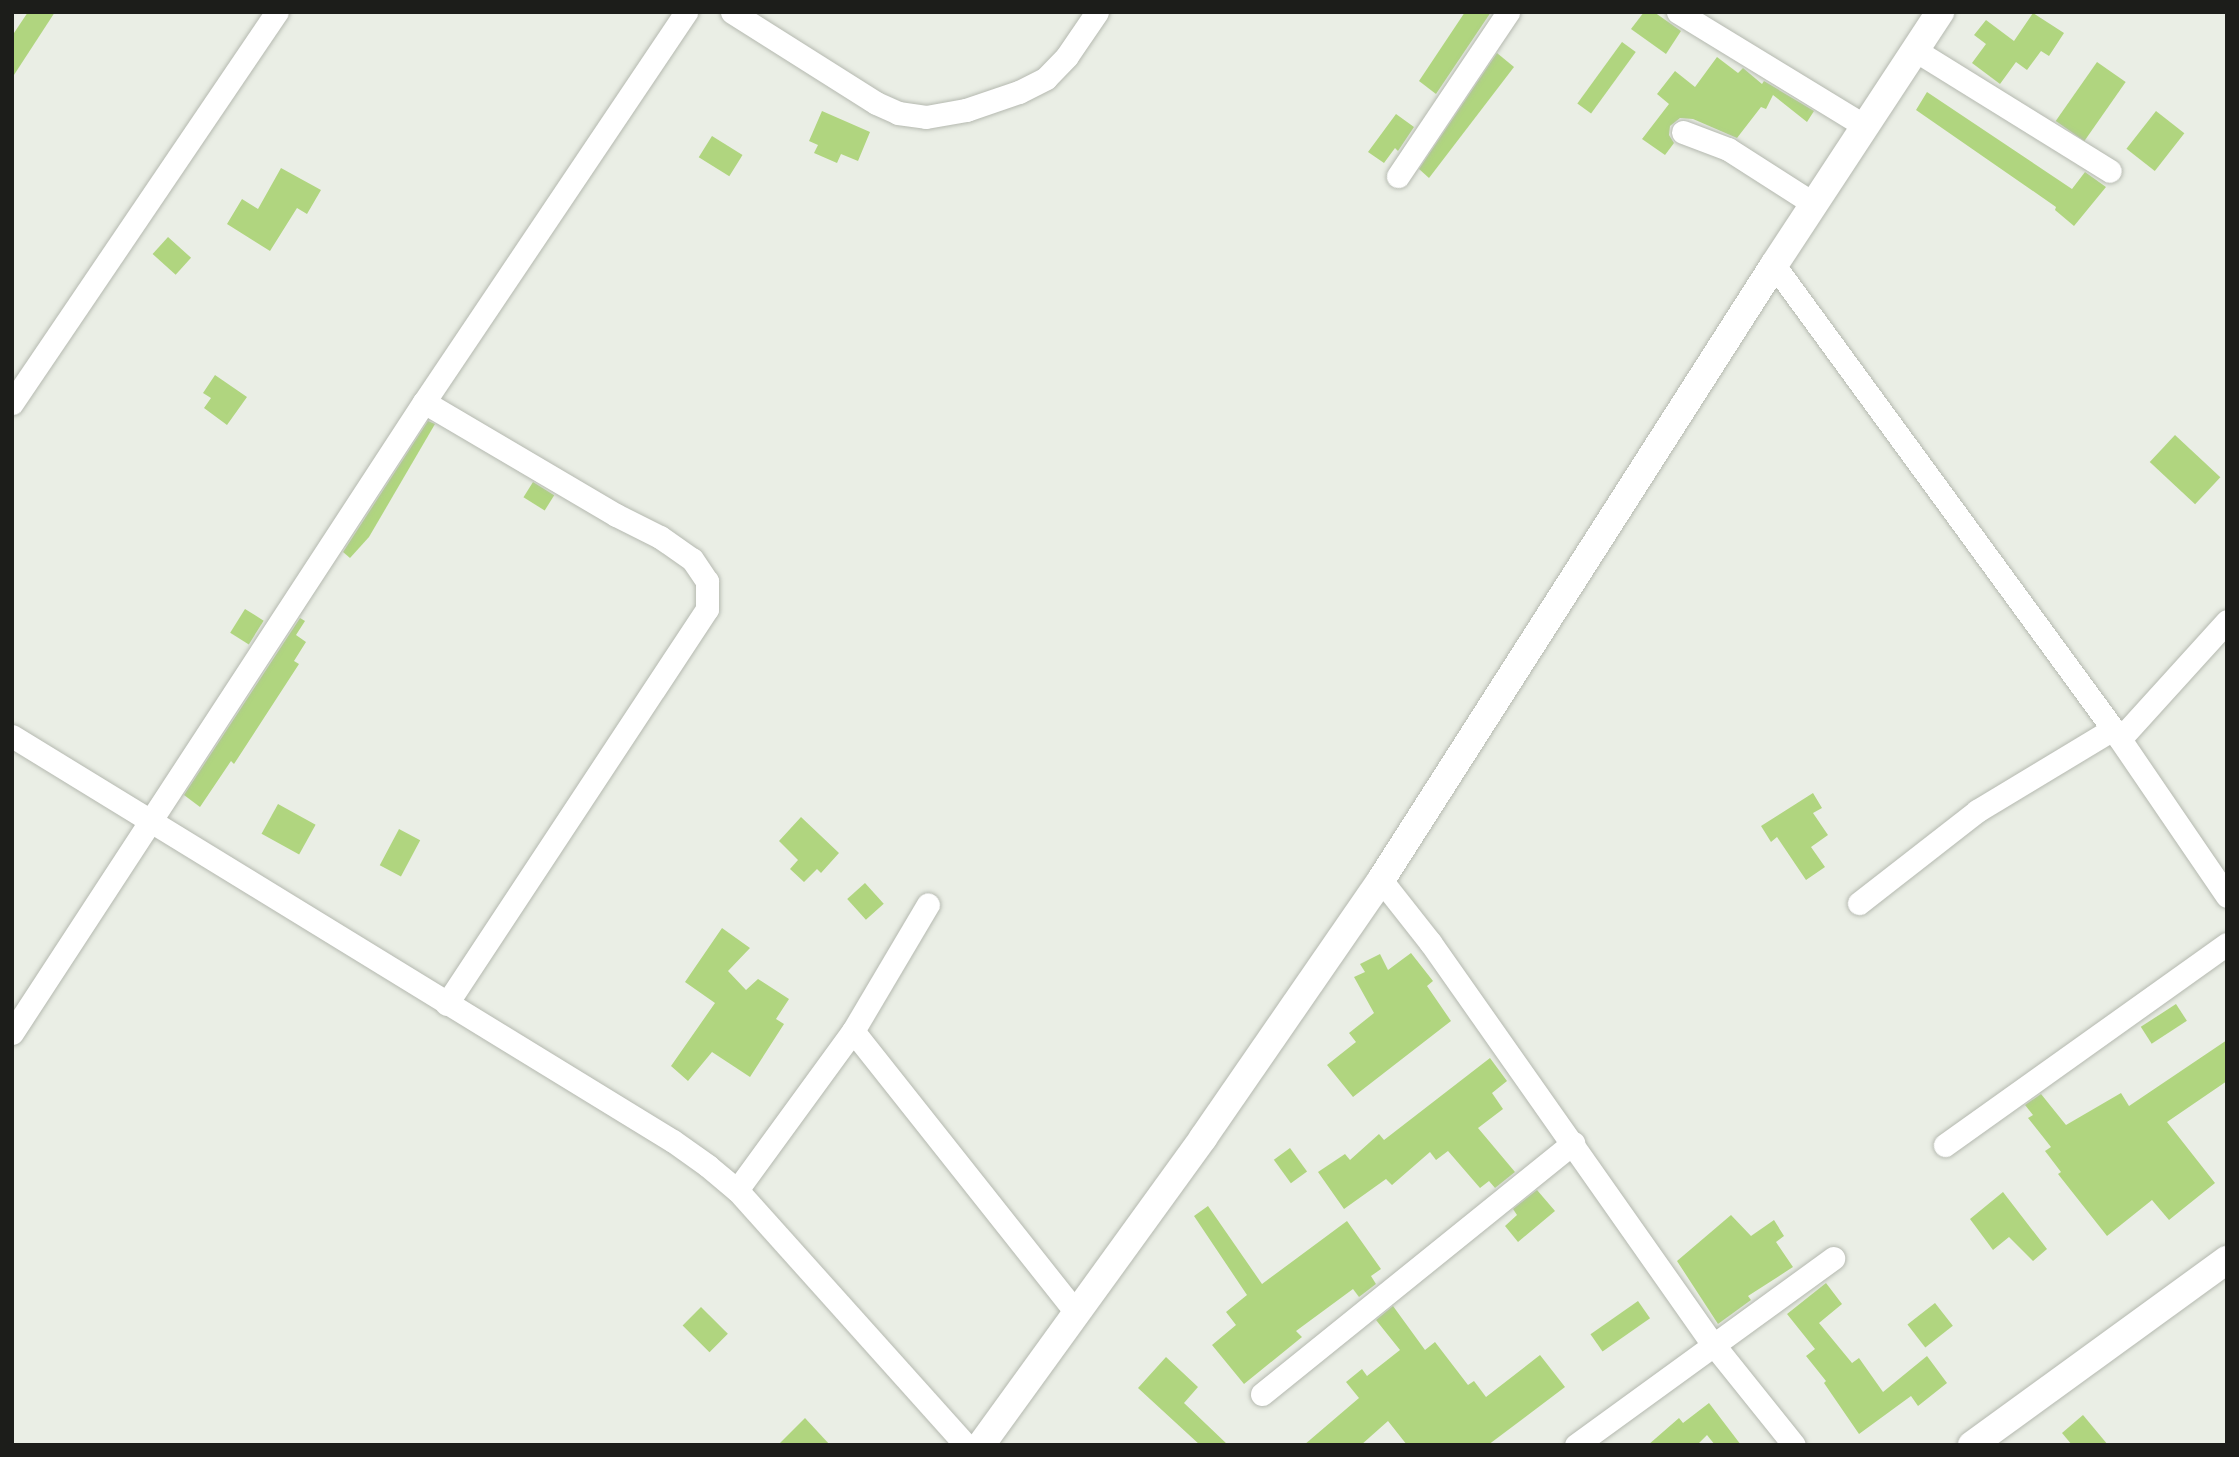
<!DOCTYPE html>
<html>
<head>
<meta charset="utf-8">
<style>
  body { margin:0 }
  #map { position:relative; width:2239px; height:1457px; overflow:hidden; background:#eaeee5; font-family:"Alegreya Sans",sans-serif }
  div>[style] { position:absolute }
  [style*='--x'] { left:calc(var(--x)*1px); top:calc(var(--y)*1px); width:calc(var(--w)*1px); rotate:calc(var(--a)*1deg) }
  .building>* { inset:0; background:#b0d57f; transform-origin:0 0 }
  .roads { filter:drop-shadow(0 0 2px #b5b9b0) drop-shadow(0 0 2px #b5b9b0) }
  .minor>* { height:23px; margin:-11.5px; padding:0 11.5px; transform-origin:11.5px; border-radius:11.5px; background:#fff }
  .tertiary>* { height:28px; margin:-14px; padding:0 14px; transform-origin:14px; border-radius:14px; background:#fff }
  span { translate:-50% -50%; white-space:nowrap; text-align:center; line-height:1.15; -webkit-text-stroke:5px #fff; paint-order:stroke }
  .frame { position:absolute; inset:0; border:14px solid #1c1d1a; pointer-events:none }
</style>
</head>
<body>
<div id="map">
  <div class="building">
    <i style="clip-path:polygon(28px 12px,55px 12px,12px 78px,12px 36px)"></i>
    <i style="clip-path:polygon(1465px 12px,1491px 12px,1436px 94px,1419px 81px)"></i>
    <i style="clip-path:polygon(1644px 12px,1654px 12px,1681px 31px,1666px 54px,1631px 29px)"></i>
    <i style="clip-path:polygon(2033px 13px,2064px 33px,2049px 56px,2041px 51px,2027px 70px,2016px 62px,2000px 84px,1972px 63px,1986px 44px,1974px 35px,1986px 20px,2014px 41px)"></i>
    <i style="left:1622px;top:42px;width:17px;height:76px;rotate:36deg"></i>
    <i style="clip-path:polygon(1497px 53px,1514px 67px,1429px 178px,1419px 169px)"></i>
    <i style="clip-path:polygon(1717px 57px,1738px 73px,1743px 68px,1762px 84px,1764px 81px,1814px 111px,1807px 122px,1773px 95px,1766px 109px,1761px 107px,1737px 138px,1693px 119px,1680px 118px,1670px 126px,1669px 135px,1674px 143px,1665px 155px,1642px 139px,1669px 104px,1657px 94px,1675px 71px,1695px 87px)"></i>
    <i style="left:2097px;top:62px;width:35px;height:72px;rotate:35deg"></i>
    <i style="clip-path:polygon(1927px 92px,2072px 189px,2085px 172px,2106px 187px,2074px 226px,2055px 210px,2056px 207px,1916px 110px)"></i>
    <i style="clip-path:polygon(822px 111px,870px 132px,858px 161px,841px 154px,837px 163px,814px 153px,818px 145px,809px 141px)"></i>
    <i style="left:2156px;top:111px;width:36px;height:48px;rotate:38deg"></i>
    <i style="clip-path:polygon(1396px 114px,1414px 127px,1398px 151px,1395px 148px,1384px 163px,1368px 152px)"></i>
    <i style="left:712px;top:136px;width:36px;height:25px;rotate:32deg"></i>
    <i style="clip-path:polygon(281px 168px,321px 190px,307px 214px,297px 208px,270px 251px,227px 224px,242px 199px,258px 209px)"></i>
    <i style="left:168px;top:237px;width:31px;height:23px;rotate:42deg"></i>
    <i style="clip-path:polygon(215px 375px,247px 397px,227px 425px,204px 408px,211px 398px,203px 393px)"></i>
    <i style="clip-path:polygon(428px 421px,435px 424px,369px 537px,350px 558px,343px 552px)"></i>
    <i style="left:2175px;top:435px;width:62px;height:37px;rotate:43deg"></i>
    <i style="left:533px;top:482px;width:25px;height:18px;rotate:32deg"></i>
    <i style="left:245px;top:609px;width:22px;height:28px;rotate:32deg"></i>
    <i style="clip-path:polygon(300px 618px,305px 621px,296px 635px,306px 642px,294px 661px,299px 664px,234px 764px,231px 761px,200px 807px,184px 795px)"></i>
    <i style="clip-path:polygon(1813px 793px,1822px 808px,1813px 813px,1828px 835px,1811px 847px,1825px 867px,1806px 880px,1777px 837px,1771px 842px,1761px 826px)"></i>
    <i style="left:278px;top:804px;width:43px;height:34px;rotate:29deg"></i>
    <i style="clip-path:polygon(801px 817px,839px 853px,821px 873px,817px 869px,804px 882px,790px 869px,798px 860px,779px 841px)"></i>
    <i style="left:399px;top:829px;width:24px;height:41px;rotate:28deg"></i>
    <i style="left:865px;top:883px;width:28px;height:24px;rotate:48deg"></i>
    <i style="clip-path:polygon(722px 928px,750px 948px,728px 971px,746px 990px,758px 979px,789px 999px,776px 1019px,784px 1024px,750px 1077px,712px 1052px,688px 1081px,671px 1066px,715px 1003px,685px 982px)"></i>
    <i style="clip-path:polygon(1411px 953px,1433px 981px,1427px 986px,1451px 1021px,1353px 1097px,1327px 1065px,1356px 1042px,1349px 1033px,1374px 1013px,1354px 977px,1365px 972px,1360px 964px,1380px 954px,1388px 970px)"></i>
    <i style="left:2176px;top:1004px;width:20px;height:42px;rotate:57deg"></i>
    <i style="clip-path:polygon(2227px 1040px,2227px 1081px,2167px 1122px,2215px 1183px,2169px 1220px,2152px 1200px,2107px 1236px,2058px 1174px,2061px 1172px,2045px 1151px,2051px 1147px,2028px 1118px,2033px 1115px,2025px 1105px,2041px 1094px,2066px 1125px,2121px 1093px,2129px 1106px)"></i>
    <i style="clip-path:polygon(1490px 1058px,1507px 1081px,1492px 1093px,1503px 1109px,1478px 1128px,1515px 1172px,1495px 1188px,1489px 1181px,1480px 1188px,1448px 1151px,1436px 1160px,1430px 1152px,1392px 1185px,1386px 1179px,1344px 1209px,1318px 1172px,1345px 1154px,1350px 1160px,1379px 1134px,1384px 1140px)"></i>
    <i style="left:1290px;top:1148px;width:29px;height:20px;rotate:54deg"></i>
    <i style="clip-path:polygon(1537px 1190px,1555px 1211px,1518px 1242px,1505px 1226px,1517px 1215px,1513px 1209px)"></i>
    <i style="clip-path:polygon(2003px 1192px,2047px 1249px,2033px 1261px,2009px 1237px,1993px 1250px,1970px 1219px)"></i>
    <i style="clip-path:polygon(1208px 1206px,1262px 1284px,1347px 1221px,1381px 1269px,1371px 1276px,1376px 1284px,1359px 1297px,1353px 1289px,1296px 1331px,1302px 1337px,1244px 1384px,1212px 1345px,1236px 1325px,1226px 1312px,1247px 1295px,1194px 1216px)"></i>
    <i style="clip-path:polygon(1731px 1215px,1751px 1236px,1774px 1220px,1784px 1236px,1776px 1242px,1793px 1267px,1748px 1296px,1751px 1300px,1718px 1324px,1677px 1261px)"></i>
    <i style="clip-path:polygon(1826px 1283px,1842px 1304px,1819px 1323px,1852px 1363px,1859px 1358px,1883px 1392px,1927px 1356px,1947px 1383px,1918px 1406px,1911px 1396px,1859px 1434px,1824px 1383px,1826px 1381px,1806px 1356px,1815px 1349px,1787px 1314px)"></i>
    <i style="left:1638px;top:1301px;width:21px;height:58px;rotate:55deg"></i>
    <i style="left:1935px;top:1303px;width:29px;height:35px;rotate:52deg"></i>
    <i style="clip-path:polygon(1393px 1306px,1425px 1350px,1435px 1342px,1468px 1385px,1474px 1381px,1486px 1397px,1540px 1355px,1565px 1387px,1488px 1445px,1407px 1445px,1388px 1421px,1361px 1445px,1304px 1445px,1359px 1398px,1346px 1382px,1362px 1369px,1367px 1376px,1400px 1350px,1376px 1320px)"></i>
    <i style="left:701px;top:1307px;width:38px;height:26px;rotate:45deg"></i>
    <i style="clip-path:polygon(1166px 1357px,1198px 1387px,1184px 1403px,1228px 1445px,1200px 1445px,1138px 1388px)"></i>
    <i style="clip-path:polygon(1709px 1403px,1741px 1445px,1715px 1445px,1707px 1435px,1697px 1445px,1648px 1445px,1679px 1418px,1683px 1423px)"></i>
    <i style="clip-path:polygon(2083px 1415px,2108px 1445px,2072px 1445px,2062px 1433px)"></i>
    <i style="clip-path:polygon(805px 1418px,830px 1445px,778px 1445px)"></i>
  </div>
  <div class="roads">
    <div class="minor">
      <i style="--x:732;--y:12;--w:170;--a:32.3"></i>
      <i style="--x:876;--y:103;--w:24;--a:24"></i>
      <i style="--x:898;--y:113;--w:28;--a:8"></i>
      <i style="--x:926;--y:117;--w:41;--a:-9.9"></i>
      <i style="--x:966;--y:110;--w:56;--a:-18.8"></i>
      <i style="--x:1019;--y:92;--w:30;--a:-27"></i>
      <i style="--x:1046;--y:78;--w:30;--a:-46"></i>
      <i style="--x:1067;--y:56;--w:53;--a:-55.7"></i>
      <i style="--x:1678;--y:12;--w:219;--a:31.4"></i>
      <i style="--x:1915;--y:50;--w:229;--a:31.8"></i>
      <i style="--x:1683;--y:132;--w:48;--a:20.7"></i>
      <i style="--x:1728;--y:149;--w:102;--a:32.6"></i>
      <i style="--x:1398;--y:176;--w:197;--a:-56.1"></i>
      <i style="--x:1774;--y:265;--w:575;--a:53.85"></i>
      <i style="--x:2113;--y:729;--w:202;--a:55.7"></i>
      <i style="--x:424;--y:402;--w:223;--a:30.5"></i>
      <i style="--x:616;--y:515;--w:49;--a:26.6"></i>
      <i style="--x:660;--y:537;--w:39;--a:35"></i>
      <i style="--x:692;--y:559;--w:27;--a:56"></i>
      <i style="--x:707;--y:581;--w:28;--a:90"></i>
      <i style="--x:707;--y:609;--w:473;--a:123.4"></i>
      <i style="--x:12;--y:403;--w:472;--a:-55.9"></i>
      <i style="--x:12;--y:736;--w:775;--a:31.5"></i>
      <i style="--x:673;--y:1141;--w:43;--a:35.5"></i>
      <i style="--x:708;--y:1166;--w:38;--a:40"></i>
      <i style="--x:737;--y:1190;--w:343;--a:48.1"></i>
      <i style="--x:2120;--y:739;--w:159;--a:-47.8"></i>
      <i style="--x:1381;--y:880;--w:79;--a:51.7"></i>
      <i style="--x:1430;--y:942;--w:492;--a:54.9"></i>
      <i style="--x:1713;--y:1344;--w:129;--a:51.3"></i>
      <i style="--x:1859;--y:903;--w:150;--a:-37.9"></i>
      <i style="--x:1977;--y:811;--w:159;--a:-31.1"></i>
      <i style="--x:853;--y:1031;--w:359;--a:51.6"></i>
      <i style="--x:12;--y:1033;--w:754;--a:-56.86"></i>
      <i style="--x:424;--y:402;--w:470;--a:-56.1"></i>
      <i style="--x:1945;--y:1145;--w:346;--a:-35.5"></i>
      <i style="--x:737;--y:1190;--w:197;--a:-53.9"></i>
      <i style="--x:853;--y:1031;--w:147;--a:-59.4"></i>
      <i style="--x:1262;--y:1394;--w:400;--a:-38.9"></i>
      <i style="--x:1576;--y:1445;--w:318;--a:-36"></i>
    </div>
    <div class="tertiary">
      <i style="--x:981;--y:1445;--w:379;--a:-54.1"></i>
      <i style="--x:1203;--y:1138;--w:313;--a:-55.4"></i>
      <i style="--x:1381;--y:880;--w:730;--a:-57.42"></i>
      <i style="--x:1774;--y:265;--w:303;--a:-56.7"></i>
      <i style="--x:1972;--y:1445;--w:315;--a:-36"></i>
    </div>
  </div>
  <div class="frame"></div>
</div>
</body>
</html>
